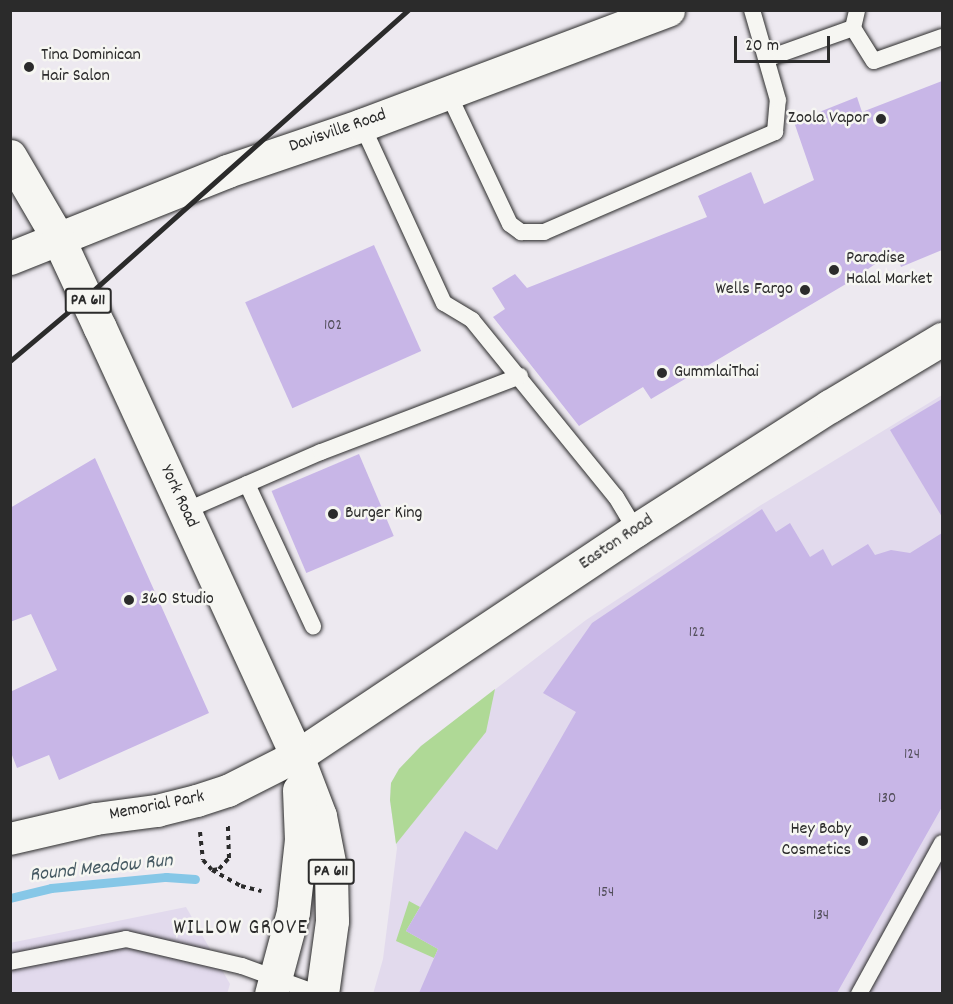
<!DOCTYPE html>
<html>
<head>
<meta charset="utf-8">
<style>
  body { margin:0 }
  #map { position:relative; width:953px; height:1004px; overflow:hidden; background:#ede9f0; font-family:Dekko,sans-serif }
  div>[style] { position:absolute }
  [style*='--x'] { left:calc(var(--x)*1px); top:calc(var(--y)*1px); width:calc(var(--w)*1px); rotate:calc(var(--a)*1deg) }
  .built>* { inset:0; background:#e2daed }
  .green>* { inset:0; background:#afd996 }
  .stream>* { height:9px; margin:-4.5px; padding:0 4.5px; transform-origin:4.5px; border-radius:4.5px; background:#86c7e7 }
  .building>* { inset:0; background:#c8b6e7; transform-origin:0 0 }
  .path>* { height:4px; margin-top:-2px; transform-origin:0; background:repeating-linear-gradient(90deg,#2b2b2b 0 4.5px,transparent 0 9px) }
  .roads { filter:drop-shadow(0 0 2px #2b2b2b) drop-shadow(0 0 2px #2b2b2b) }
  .service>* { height:16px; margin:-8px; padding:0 8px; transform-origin:8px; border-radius:8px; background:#f6f6f2 }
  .minor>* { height:32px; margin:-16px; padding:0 16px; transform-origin:16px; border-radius:16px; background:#f6f6f2 }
  .tertiary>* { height:33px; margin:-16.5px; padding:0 16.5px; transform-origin:16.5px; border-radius:16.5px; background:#f6f6f2 }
  .secondary>* { height:33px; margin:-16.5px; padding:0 16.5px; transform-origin:16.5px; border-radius:16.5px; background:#f6f6f2 }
  .trunk>* { height:33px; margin:-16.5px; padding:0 16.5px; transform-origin:16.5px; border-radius:16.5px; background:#f6f6f2 }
  .rail>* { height:4.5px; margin:-2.25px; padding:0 2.25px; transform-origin:2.25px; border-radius:2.25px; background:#2b2b2b }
  .dots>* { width:16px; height:16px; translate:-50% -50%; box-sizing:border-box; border:3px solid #f6f6f2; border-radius:50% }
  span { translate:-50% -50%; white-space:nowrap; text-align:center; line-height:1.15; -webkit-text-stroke:5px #f6f6f2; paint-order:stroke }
  .number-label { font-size:15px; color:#524e5a }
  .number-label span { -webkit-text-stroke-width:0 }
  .shield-label span { padding:2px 4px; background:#f6f6f2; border:2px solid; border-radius:4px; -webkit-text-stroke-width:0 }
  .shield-label { font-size:16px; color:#2b2b2b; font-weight:700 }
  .poi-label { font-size:18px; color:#2b2b2b }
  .left { translate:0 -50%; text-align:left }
  .right { translate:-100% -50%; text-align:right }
  .street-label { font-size:18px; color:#2b2b2b }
  .water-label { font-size:20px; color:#465a63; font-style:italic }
  .quarter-label { font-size:21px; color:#2b2b2b; letter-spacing:1.5px }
  .frame { position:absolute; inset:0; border:12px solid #2b2b2b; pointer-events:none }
  .scale { position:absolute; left:734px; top:36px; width:96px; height:27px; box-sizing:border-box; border:3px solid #2b2b2b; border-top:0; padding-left:8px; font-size:18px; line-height:21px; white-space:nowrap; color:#2b2b2b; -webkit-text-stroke:4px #f6f6f2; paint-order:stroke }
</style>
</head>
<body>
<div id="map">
  <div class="built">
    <i style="clip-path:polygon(942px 395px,942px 993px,373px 994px,383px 959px,397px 848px,390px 801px,391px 783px,399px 769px,421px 746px,586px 620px,761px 505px)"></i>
    <i style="clip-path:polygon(186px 907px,230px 984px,227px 994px,11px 993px,10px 943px)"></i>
  </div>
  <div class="green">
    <i style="clip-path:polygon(495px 689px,486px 732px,396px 844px,390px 800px,391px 783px,399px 769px,421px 746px)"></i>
    <i style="clip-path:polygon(409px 901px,420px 907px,406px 931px,438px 949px,434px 958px,396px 941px)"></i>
  </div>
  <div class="stream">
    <i style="--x:10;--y:898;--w:42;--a:-13.7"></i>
    <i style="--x:51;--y:888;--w:116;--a:-5.5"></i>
    <i style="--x:166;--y:877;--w:29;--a:4"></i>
  </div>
  <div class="building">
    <i style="clip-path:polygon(942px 81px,942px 250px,901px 267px,895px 250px,851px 281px,651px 399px,643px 387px,579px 426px,493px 317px,505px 309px,492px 288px,515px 274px,527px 288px,707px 217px,698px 196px,751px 172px,764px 204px,814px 180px,794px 122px,857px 97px,862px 112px)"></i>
    <i style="left:374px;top:245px;width:116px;height:141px;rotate:66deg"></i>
    <i style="clip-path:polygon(942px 399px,942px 517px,890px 430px)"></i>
    <i style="left:359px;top:454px;width:89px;height:95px;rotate:67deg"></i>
    <i style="clip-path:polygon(95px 458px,209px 713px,59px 780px,49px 755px,17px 768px,10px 750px,10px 692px,57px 670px,31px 614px,10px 622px,10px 508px)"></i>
    <i style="clip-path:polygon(762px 509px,776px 532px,790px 523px,810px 557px,823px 549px,832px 566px,868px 544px,875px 555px,891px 550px,910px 553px,942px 533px,942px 807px,837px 993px,419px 993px,438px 949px,406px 931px,465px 831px,497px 850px,576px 712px,543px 693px,592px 623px)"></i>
  </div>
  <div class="path">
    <i style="--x:200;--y:832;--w:28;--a:84"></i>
    <i style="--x:203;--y:860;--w:13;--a:48"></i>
    <i style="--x:212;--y:870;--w:33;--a:29"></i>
    <i style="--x:241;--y:886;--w:21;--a:14"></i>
    <i style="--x:213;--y:870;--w:6;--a:-9"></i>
    <i style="--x:219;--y:869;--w:15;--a:-48"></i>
    <i style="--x:229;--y:858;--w:34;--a:-92"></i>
  </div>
  <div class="roads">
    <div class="service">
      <i style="--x:853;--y:28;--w:18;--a:-77"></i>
      <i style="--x:766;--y:59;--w:92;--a:-19.6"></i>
      <i style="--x:853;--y:28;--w:39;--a:58"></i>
      <i style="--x:874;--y:61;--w:72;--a:-19.4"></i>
      <i style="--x:448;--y:93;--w:145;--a:64.7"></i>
      <i style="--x:510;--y:224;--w:14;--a:36"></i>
      <i style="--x:521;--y:232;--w:23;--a:0"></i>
      <i style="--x:544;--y:232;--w:252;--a:-23.4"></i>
      <i style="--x:775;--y:132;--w:32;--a:-85"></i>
      <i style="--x:778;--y:100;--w:94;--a:-106.1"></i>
      <i style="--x:362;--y:125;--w:196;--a:65.3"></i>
      <i style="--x:444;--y:303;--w:33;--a:31"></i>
      <i style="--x:472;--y:320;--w:228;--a:50.9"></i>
      <i style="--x:616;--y:497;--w:39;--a:59"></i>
      <i style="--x:247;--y:484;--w:157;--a:65.1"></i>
      <i style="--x:185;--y:511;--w:148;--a:-23.5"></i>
      <i style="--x:321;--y:452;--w:213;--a:-20.9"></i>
      <i style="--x:10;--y:962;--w:118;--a:-11.2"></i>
      <i style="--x:126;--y:939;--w:119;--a:13.1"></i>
      <i style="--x:242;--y:966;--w:82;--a:20"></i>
      <i style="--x:859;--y:994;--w:172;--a:-61.2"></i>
    </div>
    <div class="minor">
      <i style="--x:10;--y:839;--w:88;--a:-13.1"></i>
      <i style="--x:96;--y:819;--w:62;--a:-7.5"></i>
      <i style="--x:157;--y:811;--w:41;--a:-14"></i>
      <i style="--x:197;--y:801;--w:33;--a:-18"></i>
      <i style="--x:228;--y:791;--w:77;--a:-26.9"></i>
    </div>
    <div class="tertiary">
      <i style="--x:10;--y:258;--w:234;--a:-21.8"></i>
      <i style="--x:227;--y:171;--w:143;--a:-18.8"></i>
      <i style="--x:362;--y:125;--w:327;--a:-20.6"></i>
    </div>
    <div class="secondary">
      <i style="--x:297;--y:756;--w:407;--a:-33.7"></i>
      <i style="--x:636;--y:530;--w:230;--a:-32.6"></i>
      <i style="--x:830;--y:406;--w:131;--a:-30.9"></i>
    </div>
    <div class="trunk">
      <i style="--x:10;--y:156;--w:95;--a:59.7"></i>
      <i style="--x:58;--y:238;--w:99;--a:65"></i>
      <i style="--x:100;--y:328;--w:471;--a:65.3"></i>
      <i style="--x:297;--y:756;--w:64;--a:69"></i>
      <i style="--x:320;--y:816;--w:57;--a:78.9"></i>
      <i style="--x:331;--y:872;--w:49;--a:88.8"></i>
      <i style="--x:332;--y:921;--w:74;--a:97.8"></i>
      <i style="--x:271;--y:994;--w:85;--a:-75"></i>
      <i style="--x:293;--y:912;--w:72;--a:-83.7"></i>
      <i style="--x:301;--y:840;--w:50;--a:-92.3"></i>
    </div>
  </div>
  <div class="rail">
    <i style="--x:10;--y:361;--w:99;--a:-40.1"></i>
    <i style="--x:86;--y:297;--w:431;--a:-41.7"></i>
  </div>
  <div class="dots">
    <i style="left:29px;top:67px;background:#2b2b2b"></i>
    <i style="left:881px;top:119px;background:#2b2b2b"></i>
    <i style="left:834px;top:270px;background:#2b2b2b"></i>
    <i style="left:805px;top:290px;background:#2b2b2b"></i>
    <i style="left:662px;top:373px;background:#2b2b2b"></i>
    <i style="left:333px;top:514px;background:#2b2b2b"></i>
    <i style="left:129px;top:600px;background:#2b2b2b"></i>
    <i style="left:863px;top:841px;background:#2b2b2b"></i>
  </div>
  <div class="number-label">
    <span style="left:333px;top:327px">102</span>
    <span style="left:697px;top:634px">122</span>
    <span style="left:912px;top:756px">124</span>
    <span style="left:887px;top:800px">130</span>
    <span style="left:606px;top:894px">154</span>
    <span style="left:821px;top:917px">134</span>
  </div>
  <div class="shield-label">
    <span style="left:88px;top:301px">PA 611</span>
    <span style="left:331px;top:872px">PA 611</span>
  </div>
  <div class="poi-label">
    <span class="left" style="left:41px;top:67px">Tina Dominican<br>Hair Salon</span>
    <span class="right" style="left:869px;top:119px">Zoola Vapor</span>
    <span class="left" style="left:846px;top:270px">Paradise<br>Halal Market</span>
    <span class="right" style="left:793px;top:290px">Wells Fargo</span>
    <span class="left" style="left:674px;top:373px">GummlaiThai</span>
    <span class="left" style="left:345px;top:514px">Burger King</span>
    <span class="left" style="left:141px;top:600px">360 Studio</span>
    <span class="right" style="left:851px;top:841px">Hey Baby<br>Cosmetics</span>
  </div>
  <div class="street-label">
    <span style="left:338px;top:132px;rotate:-19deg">Davisville Road</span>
    <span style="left:178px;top:497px;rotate:65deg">York Road</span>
    <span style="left:617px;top:543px;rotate:-34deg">Easton Road</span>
    <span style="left:157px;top:807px;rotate:-11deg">Memorial Park</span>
  </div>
  <div class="water-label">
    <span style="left:101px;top:869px;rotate:-6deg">Round Meadow Run</span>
  </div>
  <div class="quarter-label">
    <span style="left:241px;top:929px">WILLOW GROVE</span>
  </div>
  <div class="frame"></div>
  <div class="scale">20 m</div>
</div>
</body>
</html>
